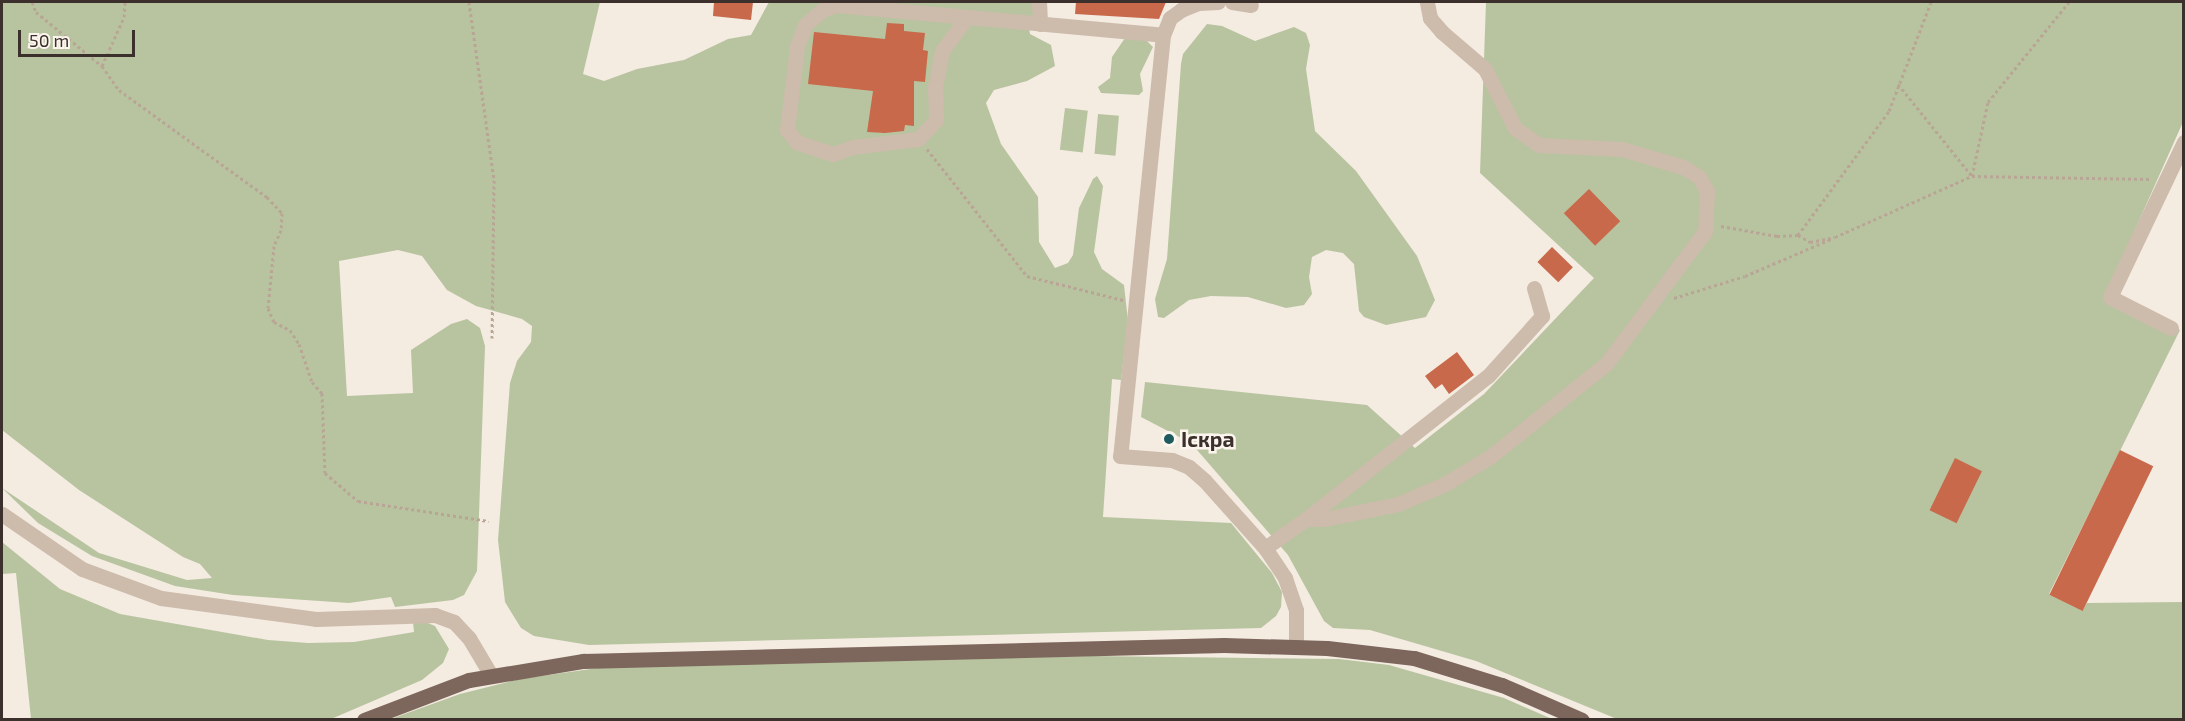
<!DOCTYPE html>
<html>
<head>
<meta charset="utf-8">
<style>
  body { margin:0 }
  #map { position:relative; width:2185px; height:721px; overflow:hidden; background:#f4ebe1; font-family:"Exo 2",sans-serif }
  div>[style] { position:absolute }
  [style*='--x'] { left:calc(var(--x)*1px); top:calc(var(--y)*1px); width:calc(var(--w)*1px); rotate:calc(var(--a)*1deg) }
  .green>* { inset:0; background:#b8c4a0; transform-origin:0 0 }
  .building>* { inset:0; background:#c8694b; transform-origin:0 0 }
  .path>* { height:3px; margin-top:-1.5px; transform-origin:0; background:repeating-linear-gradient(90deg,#b9a596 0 3px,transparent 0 6px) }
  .minor>* { height:15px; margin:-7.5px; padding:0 7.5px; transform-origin:7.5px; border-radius:7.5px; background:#cdbbac }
  .major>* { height:15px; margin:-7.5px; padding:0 7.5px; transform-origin:7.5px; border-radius:7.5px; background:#7d675c }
  .dots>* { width:16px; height:16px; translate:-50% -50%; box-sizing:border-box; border:3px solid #fbf5ee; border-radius:50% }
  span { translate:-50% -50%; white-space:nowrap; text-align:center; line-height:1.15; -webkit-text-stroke:5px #fbf5ee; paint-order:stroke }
  .poi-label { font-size:21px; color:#3b302b; font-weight:700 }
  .left { translate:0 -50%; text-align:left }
  .frame { position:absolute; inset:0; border:3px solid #3b302b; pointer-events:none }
  .scale { position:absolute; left:18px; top:30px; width:117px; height:27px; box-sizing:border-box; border:3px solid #3b302b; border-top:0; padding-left:8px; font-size:18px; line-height:21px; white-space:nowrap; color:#3b302b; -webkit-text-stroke:4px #fbf5ee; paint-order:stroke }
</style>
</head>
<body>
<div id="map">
  <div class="green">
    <i style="clip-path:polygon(2px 2px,600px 2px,583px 74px,604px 81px,637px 69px,684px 60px,728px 39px,751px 35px,769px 2px,1044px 2px,1029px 28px,1030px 34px,1051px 45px,1055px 66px,1027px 81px,994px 90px,986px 103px,1001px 144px,1038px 197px,1039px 242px,1055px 268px,1068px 263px,1073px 255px,1079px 208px,1093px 179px,1097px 176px,1103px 186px,1094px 252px,1102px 269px,1124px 285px,1128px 321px,1121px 380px,1112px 379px,1103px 517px,1231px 523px,1272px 573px,1282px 592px,1281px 607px,1276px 616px,1261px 628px,589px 645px,534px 636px,521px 628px,505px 602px,498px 540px,510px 383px,517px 361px,531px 342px,532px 326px,522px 319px,476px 306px,447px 290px,422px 256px,398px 250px,339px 261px,347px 396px,413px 393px,411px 350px,451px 324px,467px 319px,480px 328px,485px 346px,477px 571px,464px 595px,453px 600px,395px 607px,391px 597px,349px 603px,233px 595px,175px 586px,92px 556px,38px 523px,2px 488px,99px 553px,187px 580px,212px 578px,200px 564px,183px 557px,79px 490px,2px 430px)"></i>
    <i style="clip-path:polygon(1486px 2px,2183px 2px,2183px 122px,2105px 297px,2180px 330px,2049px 594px,2083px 610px,2087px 603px,2183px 602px,2183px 719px,1617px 719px,1476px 661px,1370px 630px,1333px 628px,1324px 621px,1288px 555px,1191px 443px,1141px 417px,1145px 382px,1367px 405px,1415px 448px,1484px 394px,1594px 278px,1480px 173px)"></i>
    <i style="clip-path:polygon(1207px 24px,1222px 26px,1255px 41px,1294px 27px,1306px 33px,1310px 45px,1306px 69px,1315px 131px,1356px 171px,1417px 256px,1435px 300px,1426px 317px,1386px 325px,1364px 317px,1359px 311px,1354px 264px,1343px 253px,1326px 250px,1312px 257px,1309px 277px,1312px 294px,1304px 305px,1286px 308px,1248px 297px,1211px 296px,1189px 300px,1164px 318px,1158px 317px,1155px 299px,1167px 259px,1181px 64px,1183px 54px)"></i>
    <i style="clip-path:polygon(1125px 38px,1146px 40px,1153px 47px,1140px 74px,1143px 91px,1139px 95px,1101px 93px,1098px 87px,1110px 78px,1112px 57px)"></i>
    <i style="left:1065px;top:108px;width:23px;height:42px;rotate:7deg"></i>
    <i style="left:1098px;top:114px;width:21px;height:40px;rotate:5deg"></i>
    <i style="clip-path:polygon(2px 542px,60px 589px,120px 614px,268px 640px,308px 643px,354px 642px,414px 632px,413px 622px,423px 621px,435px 626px,449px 649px,443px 663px,422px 680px,331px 719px,31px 719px,16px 573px,2px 574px)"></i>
    <i style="clip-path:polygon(1092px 656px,1339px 659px,1389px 665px,1504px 698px,1552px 719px,388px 720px,460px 694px,520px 679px,612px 666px)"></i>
  </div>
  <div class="building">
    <i style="clip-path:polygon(714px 2px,753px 2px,751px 20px,713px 16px)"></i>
    <i style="clip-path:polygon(1076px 2px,1166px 2px,1159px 19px,1075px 14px)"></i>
    <i style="clip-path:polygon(887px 23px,904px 24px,904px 31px,925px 33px,923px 50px,928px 51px,925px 82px,914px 81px,914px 126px,905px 125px,904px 131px,885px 133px,867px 132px,873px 91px,808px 84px,814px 32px,885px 39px)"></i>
    <i style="left:1589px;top:189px;width:45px;height:35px;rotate:46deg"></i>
    <i style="left:1552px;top:247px;width:29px;height:21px;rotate:44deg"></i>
    <i style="clip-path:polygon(1457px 352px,1474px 375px,1449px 394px,1442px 384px,1435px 389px,1425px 376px)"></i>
    <i style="left:2120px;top:450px;width:37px;height:161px;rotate:26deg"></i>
    <i style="left:1955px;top:458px;width:30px;height:58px;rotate:26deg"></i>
  </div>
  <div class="path">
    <i style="--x:32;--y:2;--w:11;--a:68"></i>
    <i style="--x:36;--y:12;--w:85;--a:39.3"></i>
    <i style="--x:102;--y:66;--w:29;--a:55"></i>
    <i style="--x:119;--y:90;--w:183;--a:35.9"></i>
    <i style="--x:267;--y:197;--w:22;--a:47"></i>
    <i style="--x:282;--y:213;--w:17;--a:93"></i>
    <i style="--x:281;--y:230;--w:17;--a:114"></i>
    <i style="--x:274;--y:246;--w:62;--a:95.5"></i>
    <i style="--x:268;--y:308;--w:15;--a:67"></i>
    <i style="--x:274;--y:322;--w:18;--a:27"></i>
    <i style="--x:290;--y:330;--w:17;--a:57"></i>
    <i style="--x:299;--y:344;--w:40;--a:71.1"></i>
    <i style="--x:312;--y:382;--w:15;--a:48"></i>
    <i style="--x:322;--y:393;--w:80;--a:87.9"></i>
    <i style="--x:325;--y:473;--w:43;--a:40.3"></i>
    <i style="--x:358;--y:501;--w:132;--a:8.7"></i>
    <i style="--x:469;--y:2;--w:180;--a:82"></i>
    <i style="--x:494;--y:180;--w:158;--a:90.7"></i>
    <i style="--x:102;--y:66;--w:54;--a:-65.8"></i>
    <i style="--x:124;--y:17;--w:15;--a:-86"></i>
    <i style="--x:1898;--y:84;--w:118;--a:51.2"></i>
    <i style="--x:927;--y:149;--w:162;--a:51.8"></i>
    <i style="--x:1027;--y:276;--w:99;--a:14"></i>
    <i style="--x:1972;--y:176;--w:76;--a:-77.8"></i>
    <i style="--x:1988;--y:102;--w:129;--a:-51"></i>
    <i style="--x:1721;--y:226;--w:57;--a:10.1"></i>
    <i style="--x:1777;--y:236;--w:21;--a:-3"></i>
    <i style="--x:1798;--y:235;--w:154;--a:-53.7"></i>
    <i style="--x:1889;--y:111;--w:117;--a:-68.9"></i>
    <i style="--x:1798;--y:235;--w:14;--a:30"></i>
    <i style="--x:1810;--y:242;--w:25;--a:-11"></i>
    <i style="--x:1835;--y:237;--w:150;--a:-24"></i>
    <i style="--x:1972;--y:176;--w:177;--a:1"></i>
    <i style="--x:1674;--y:298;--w:74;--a:-17.2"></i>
    <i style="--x:1745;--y:276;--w:94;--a:-23.3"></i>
  </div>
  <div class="minor">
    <i style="--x:1039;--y:2;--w:22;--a:87"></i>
    <i style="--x:1218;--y:2;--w:20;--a:177"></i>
    <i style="--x:1198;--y:3;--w:18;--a:158"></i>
    <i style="--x:1181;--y:10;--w:14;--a:144"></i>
    <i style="--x:1170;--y:18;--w:18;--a:112"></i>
    <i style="--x:1163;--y:35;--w:423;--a:95.8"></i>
    <i style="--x:1120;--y:456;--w:52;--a:4.4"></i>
    <i style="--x:1172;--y:460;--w:18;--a:22"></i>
    <i style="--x:1189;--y:467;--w:21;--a:41"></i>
    <i style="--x:1205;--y:481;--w:90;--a:48.2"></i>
    <i style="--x:1265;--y:548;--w:36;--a:56"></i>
    <i style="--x:1285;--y:578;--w:34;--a:71"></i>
    <i style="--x:1296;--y:610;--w:36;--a:90"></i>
    <i style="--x:1232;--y:2;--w:19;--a:9"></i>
    <i style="--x:967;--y:17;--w:42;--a:126.3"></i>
    <i style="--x:942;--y:51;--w:38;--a:101"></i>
    <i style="--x:935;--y:88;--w:32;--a:88"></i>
    <i style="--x:936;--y:120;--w:26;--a:133"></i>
    <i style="--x:918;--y:139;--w:65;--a:173"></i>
    <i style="--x:853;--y:147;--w:21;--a:161"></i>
    <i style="--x:833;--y:154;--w:38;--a:-162"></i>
    <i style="--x:797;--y:142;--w:16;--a:-130"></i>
    <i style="--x:787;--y:130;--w:85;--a:-83.2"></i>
    <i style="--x:797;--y:46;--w:22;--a:-69"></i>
    <i style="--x:805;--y:25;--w:23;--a:-41"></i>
    <i style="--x:822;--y:10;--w:15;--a:-20"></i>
    <i style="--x:836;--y:5;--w:328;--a:5.2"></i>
    <i style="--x:2171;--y:328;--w:68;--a:-153.1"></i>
    <i style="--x:2110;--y:297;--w:172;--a:-64.5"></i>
    <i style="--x:2;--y:514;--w:97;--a:34.5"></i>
    <i style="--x:82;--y:569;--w:84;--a:20.2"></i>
    <i style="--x:161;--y:598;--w:156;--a:7.7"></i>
    <i style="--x:316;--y:619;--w:119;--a:-1.9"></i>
    <i style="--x:435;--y:615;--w:20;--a:20"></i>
    <i style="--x:454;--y:622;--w:22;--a:47"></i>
    <i style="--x:469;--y:638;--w:43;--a:59.3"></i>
    <i style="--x:1306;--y:519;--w:231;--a:-38.2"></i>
    <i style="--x:1488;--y:376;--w:81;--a:-48"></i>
    <i style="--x:1542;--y:316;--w:29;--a:-106"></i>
    <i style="--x:1265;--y:548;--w:50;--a:-35.3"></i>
    <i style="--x:1306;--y:519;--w:19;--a:0"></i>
    <i style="--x:1325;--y:519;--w:75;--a:-11.6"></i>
    <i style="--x:1398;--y:504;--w:51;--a:-23.1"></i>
    <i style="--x:1445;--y:484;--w:54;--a:-31.3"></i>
    <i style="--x:1491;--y:456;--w:147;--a:-38.7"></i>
    <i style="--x:1606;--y:364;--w:166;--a:-53.3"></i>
    <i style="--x:1705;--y:231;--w:40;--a:-87.1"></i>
    <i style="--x:1707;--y:191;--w:16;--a:-120"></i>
    <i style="--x:1699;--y:177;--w:19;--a:-148"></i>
    <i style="--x:1683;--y:167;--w:64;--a:-163.6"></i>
    <i style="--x:1622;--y:149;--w:83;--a:-177.2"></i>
    <i style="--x:1539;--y:145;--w:29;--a:-145"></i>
    <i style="--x:1515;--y:128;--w:66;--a:-117"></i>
    <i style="--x:1485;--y:69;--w:57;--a:-139.3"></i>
    <i style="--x:1442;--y:32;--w:18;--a:-131"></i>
    <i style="--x:1430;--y:18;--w:16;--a:-101"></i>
  </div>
  <div class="major">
    <i style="--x:364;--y:720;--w:112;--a:-20.9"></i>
    <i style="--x:469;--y:680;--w:116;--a:-9.5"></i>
    <i style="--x:583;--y:661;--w:641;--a:-1.43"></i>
    <i style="--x:1224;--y:645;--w:103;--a:1.7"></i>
    <i style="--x:1327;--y:648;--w:88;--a:6.6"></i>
    <i style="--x:1414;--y:658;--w:92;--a:17.1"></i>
    <i style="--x:1502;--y:685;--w:87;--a:23.6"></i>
  </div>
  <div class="dots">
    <i style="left:1169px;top:439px;background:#1f5a5e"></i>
  </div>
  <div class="poi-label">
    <span class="left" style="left:1181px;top:439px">Іскра</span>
  </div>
  <div class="frame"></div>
  <div class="scale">50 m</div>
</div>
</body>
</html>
